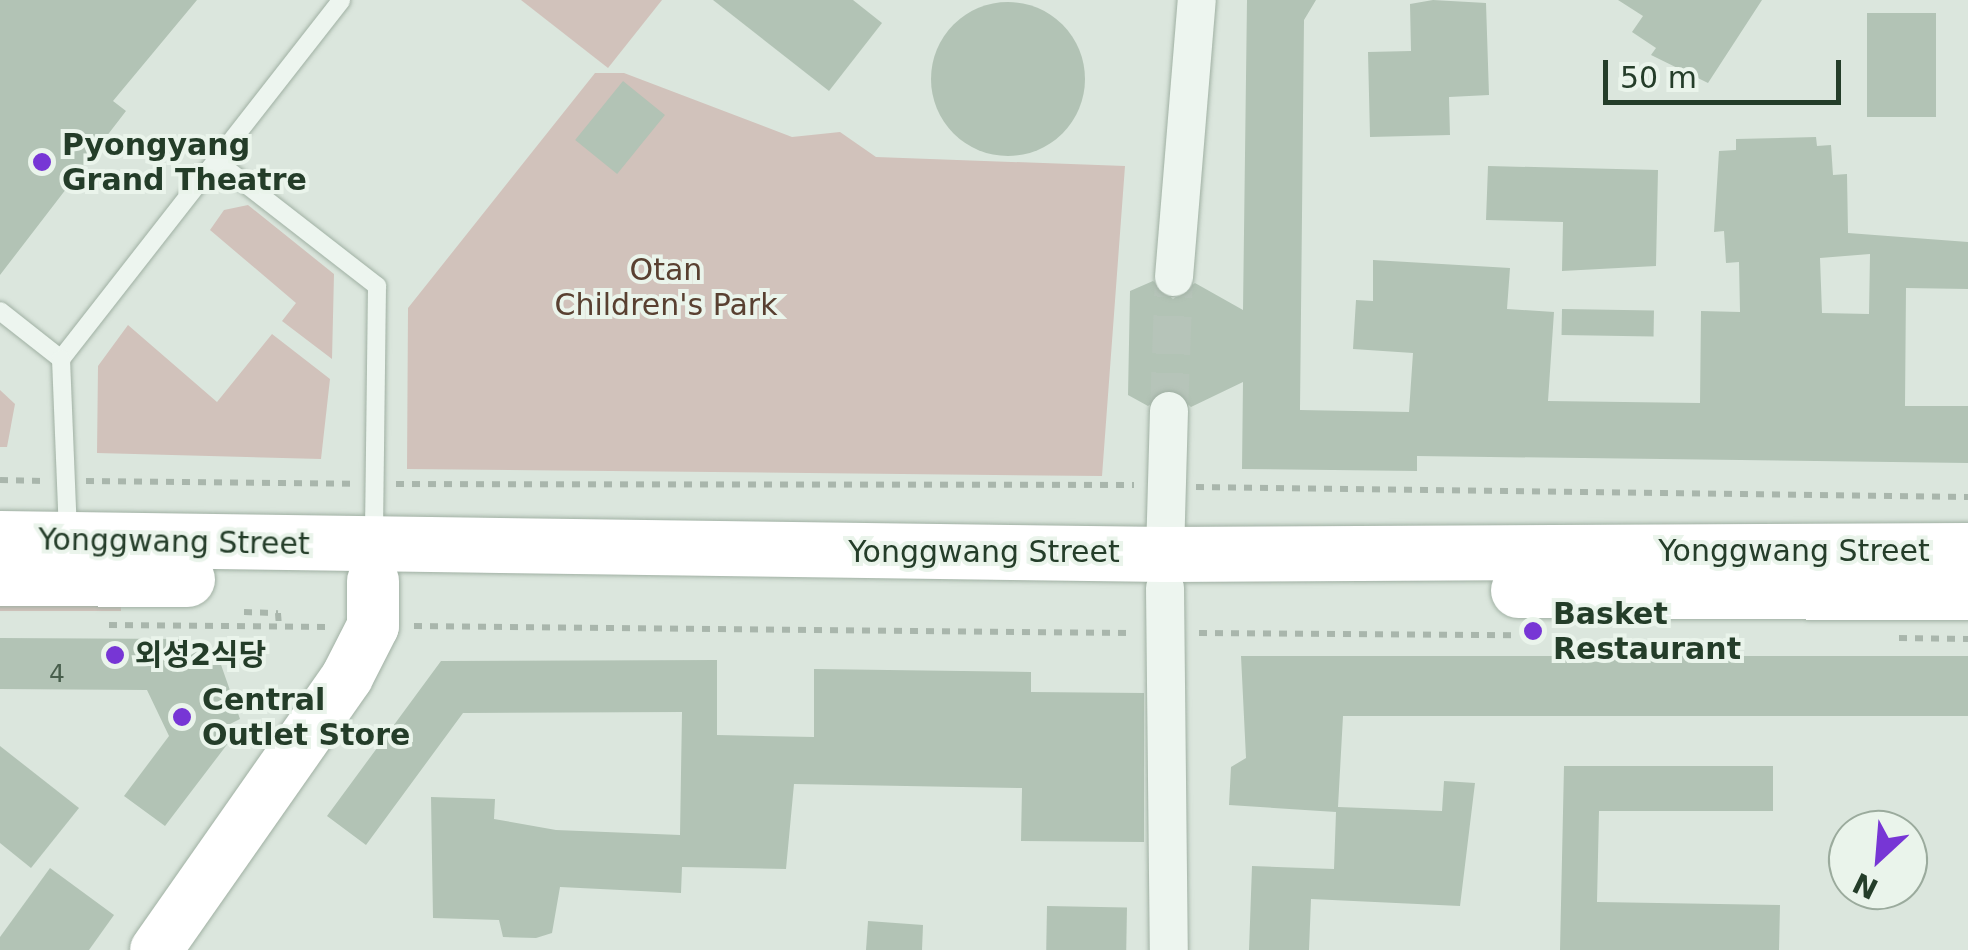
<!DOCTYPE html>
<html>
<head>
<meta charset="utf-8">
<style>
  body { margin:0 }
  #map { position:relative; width:1968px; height:950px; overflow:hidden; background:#dbe6dd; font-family:"DejaVu Sans","Noto Sans KR",sans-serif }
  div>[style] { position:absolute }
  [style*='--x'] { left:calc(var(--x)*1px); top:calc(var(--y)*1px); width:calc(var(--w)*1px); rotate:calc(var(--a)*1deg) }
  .green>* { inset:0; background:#d1c2bb; transform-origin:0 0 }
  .building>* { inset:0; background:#b2c3b5; transform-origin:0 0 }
  .round { border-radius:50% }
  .street-tunnel>* { height:38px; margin-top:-19px; transform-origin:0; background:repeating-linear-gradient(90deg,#b6c4b9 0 38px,transparent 0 57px) }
  .path>* { height:6px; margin-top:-3px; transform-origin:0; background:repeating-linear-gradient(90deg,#a9b6ac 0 8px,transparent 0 16px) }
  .roads { filter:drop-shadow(0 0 2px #a0b0a3) drop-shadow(0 0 2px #a0b0a3) }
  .lane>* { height:18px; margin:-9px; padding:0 9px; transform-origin:9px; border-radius:9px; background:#edf5ef }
  .street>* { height:38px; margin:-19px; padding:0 19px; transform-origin:19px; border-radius:19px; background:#edf5ef }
  .secondary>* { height:52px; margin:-26px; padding:0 26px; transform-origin:26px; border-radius:26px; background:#fff }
  .primary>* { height:55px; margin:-27.5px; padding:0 27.5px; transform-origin:27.5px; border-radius:27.5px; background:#fff }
  .dots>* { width:28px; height:28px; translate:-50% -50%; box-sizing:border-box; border:5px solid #eaf4eb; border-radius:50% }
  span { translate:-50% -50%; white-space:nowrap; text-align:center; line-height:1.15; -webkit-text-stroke:8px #eaf4eb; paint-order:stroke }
  .number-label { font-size:25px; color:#485e4c }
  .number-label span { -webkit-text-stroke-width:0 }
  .poi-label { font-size:30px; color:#243d29; font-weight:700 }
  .left { translate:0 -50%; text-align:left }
  .park-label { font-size:30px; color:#594031 }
  .street-label { font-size:30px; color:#243d29 }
  .north { position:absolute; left:1828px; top:810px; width:100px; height:100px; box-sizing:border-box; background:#eaf4eb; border:2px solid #9bab9d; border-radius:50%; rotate:206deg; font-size:28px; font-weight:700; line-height:40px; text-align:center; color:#243d29 }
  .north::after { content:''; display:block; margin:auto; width:35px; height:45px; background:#7736d5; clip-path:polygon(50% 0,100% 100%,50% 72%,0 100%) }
  .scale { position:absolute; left:1603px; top:60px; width:238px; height:45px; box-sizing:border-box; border:5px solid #243d29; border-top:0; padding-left:12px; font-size:30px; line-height:35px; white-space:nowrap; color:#243d29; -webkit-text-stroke:8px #eaf4eb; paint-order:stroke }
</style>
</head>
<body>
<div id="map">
  <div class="green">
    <i style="clip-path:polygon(521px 0,662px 0,608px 68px)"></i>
    <i style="clip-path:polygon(595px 73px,624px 73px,792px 137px,840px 132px,876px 157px,1125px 166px,1102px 476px,407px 469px,408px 308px)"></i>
    <i style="clip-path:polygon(248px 205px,334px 274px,332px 359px,282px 321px,296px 303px,210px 230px,224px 210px)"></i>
    <i style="clip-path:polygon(128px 325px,217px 402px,272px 334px,330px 379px,321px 459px,97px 453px,98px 366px)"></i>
    <i style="clip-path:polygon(0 390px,15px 404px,7px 447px,0 447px)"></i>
    <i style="left:0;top:597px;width:121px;height:14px"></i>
  </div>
  <div class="building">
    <i style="clip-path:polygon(0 0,197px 0,113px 101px,126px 111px,0 275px)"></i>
    <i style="clip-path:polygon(713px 0,853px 0,882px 23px,829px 91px)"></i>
    <i style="clip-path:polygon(evenodd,1247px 0,1316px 0,1304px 20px,1300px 410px,1409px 412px,1413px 353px,1353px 349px,1356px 300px,1373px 301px,1373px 260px,1510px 268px,1507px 309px,1554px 312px,1548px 401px,1700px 403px,1701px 311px,1740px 312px,1739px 262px,1726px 263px,1724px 231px,1714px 232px,1719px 151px,1736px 150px,1736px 139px,1816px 137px,1817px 146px,1831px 145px,1833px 175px,1847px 174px,1848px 233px,1968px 242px,1968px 289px,1906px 288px,1905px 406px,1968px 406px,1968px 463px,1417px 456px,1417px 471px,1242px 469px,1243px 382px,1191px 407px,1171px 389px,1148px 406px,1128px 395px,1130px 291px,1153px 281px,1173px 299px,1195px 283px,1243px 310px,1247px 0,1870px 254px,1869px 314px,1822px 313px,1820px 258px,1870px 254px)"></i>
    <i style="clip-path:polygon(1433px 0,1486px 3px,1489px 95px,1449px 97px,1450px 135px,1370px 137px,1368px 52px,1411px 51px,1410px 4px)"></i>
    <i style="clip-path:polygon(1618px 0,1762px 0,1708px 83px,1651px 55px,1656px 48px,1632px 32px,1643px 16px)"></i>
    <i class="round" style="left:931px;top:2px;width:154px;height:154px"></i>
    <i style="left:1867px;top:13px;width:69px;height:104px"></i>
    <i style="left:623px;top:81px;width:54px;height:76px;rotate:39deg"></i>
    <i style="clip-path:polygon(1488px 166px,1658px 170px,1656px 266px,1562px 271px,1563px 222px,1486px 220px)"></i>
    <i style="left:1562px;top:309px;width:92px;height:26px;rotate:1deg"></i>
    <i style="clip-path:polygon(0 638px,184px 639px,191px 654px,206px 648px,219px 659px,240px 719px,226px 726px,232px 738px,165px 826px,124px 796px,169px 736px,147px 690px,0 689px)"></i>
    <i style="clip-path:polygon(1241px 656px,1968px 656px,1968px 716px,1343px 716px,1338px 807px,1442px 811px,1444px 781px,1475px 783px,1460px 906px,1311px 899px,1309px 950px,1249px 950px,1252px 866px,1334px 869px,1336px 812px,1229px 805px,1231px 767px,1246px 758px)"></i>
    <i style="clip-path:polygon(717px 660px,717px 735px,814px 737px,814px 669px,1031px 672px,1031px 692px,1144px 693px,1144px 842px,1021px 841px,1022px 788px,794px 784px,786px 869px,682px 867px,681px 893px,560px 887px,552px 933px,536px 938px,503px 937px,499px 920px,433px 918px,431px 797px,495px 799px,494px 819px,556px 830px,680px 835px,682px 712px,463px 713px,366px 845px,327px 816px,441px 661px)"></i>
    <i style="clip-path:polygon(0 746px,79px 808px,31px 868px,0 843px)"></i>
    <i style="clip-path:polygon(1564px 766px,1773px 766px,1773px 811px,1599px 811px,1597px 902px,1780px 905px,1779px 950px,1560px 950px)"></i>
    <i style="clip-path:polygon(50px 868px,114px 915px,89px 950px,0 950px,0 937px)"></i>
    <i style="left:1047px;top:906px;width:80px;height:44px;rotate:1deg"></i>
    <i style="clip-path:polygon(868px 921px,923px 925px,922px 950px,866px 950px)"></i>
  </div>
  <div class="street-tunnel">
    <i style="--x:1169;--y:411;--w:134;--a:-87.9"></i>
  </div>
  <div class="path">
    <i style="--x:0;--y:480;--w:44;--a:1.3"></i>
    <i style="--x:86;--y:481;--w:268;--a:0.6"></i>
    <i style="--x:396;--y:484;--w:738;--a:0.08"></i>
    <i style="--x:1196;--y:487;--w:772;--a:0.74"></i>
    <i style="--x:244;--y:612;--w:34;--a:2"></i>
    <i style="--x:278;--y:613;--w:14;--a:86"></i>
    <i style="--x:109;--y:625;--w:218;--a:0.5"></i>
    <i style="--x:414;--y:626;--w:718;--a:0.56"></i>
    <i style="--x:1199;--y:633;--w:318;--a:0.4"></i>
    <i style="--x:1899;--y:638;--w:69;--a:0.8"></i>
  </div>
  <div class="roads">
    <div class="lane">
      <i style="--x:216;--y:161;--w:204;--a:37.8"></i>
      <i style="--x:377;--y:286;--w:251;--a:90.7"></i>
      <i style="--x:0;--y:311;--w:78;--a:38.2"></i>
      <i style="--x:61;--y:359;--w:455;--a:-52"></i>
      <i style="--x:61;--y:359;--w:174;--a:87.7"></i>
    </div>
    <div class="street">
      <i style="--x:1174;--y:277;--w:278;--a:-85.3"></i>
      <i style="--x:1165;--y:554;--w:143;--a:-88.4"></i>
      <i style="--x:1165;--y:588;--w:362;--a:89.4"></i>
    </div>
    <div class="secondary">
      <i style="--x:156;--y:950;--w:333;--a:-55"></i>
      <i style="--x:347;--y:677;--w:57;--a:-63"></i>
      <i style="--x:373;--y:626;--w:45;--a:-90"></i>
    </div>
    <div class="primary">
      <i style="--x:0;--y:538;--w:1165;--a:0.79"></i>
      <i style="--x:1165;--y:554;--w:803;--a:-0.29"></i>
      <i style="--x:0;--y:578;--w:187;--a:0.3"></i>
      <i style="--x:1518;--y:590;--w:450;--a:0.3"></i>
    </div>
  </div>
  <div class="dots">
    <i style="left:42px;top:162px;background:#7736d5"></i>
    <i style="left:1533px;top:631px;background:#7736d5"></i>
    <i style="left:115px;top:655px;background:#7736d5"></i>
    <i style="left:182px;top:717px;background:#7736d5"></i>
  </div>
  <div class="number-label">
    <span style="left:57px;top:674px">4</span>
  </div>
  <div class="poi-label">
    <span class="left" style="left:62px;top:162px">Pyongyang<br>Grand Theatre</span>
    <span class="left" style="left:1553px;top:631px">Basket<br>Restaurant</span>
    <span class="left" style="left:135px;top:655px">외성2식당</span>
    <span class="left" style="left:202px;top:717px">Central<br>Outlet Store</span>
  </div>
  <div class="park-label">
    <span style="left:666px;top:287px">Otan<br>Children's Park</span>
  </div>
  <div class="street-label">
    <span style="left:174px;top:542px;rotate:1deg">Yonggwang Street</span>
    <span style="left:1794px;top:551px">Yonggwang Street</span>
    <span style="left:984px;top:552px">Yonggwang Street</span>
  </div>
  <div class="north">N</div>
  <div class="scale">50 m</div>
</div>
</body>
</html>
